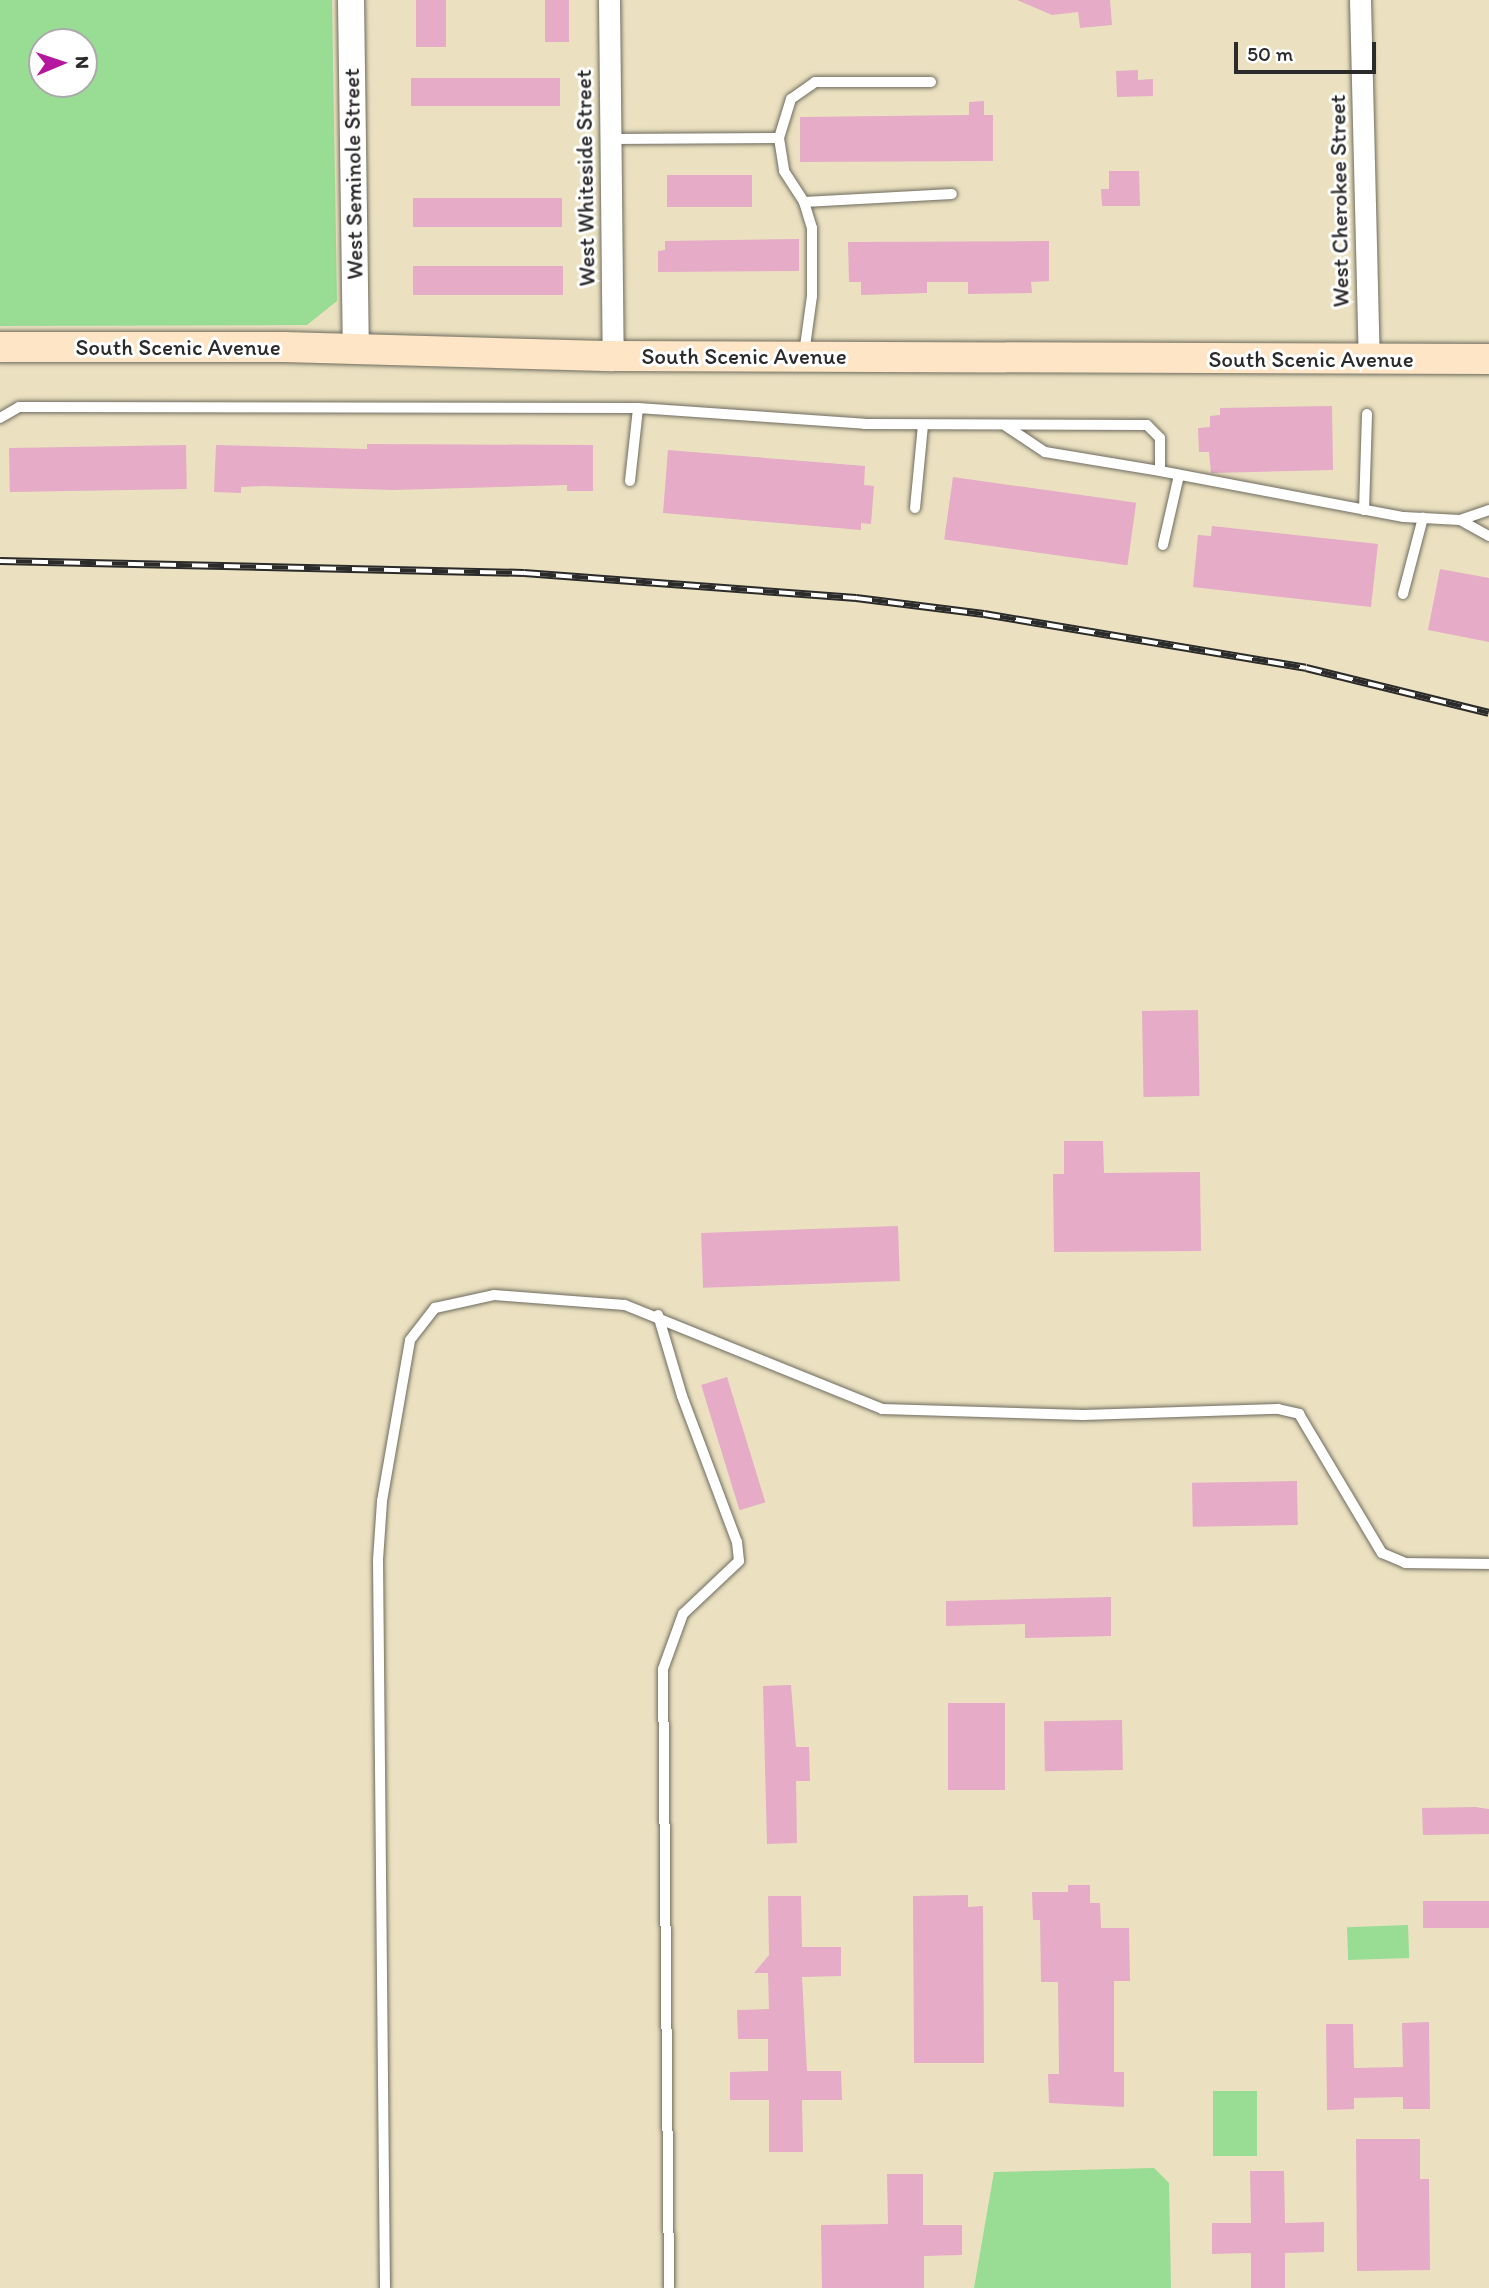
<!DOCTYPE html>
<html>
<head>
<meta charset="utf-8">
<style>
  body { margin:0 }
  #map { position:relative; width:1489px; height:2288px; overflow:hidden; background:#ebe1c0; font-family:Itim,sans-serif }
  div>[style] { position:absolute }
  [style*='--x'] { left:calc(var(--x)*1px); top:calc(var(--y)*1px); width:calc(var(--w)*1px); rotate:calc(var(--a)*1deg) }
  .green>* { inset:0; background:#99dc94; transform-origin:0 0 }
  .building>* { inset:0; background:#e5abc7; transform-origin:0 0 }
  .roads { filter:drop-shadow(0 0 2px #6e6b5f) drop-shadow(0 0 2px #6e6b5f) }
  .service>* { height:10px; margin:-5px; padding:0 5px; transform-origin:5px; border-radius:5px; background:#fff }
  .minor>* { height:21px; margin:-10.5px; padding:0 10.5px; transform-origin:10.5px; border-radius:10.5px; background:#fff }
  .tertiary>* { height:26px; margin:-13px; padding:0 13px; transform-origin:13px; border-radius:13px; background:#fff }
  .secondary>* { height:30px; margin:-15px; padding:0 15px; transform-origin:15px; border-radius:15px; background:#fde5c5 }
  .rail>* { height:8px; margin-top:-4px; transform-origin:0; background:repeating-linear-gradient(90deg,#fff 0 16px,#2b2b2b 0 32px); box-sizing:border-box; border-block:2px solid #2b2b2b }
  span { translate:-50% -50%; white-space:nowrap; text-align:center; line-height:1.15; -webkit-text-stroke:6px #fff; paint-order:stroke }
  .street-label { font-size:23px; color:#2b2b2b }
  .north { position:absolute; left:28px; top:28px; width:70px; height:70px; box-sizing:border-box; background:#fff; border:2px solid #aaa; border-radius:50%; rotate:88deg; font-size:19px; font-weight:700; line-height:28px; text-align:center; color:#2b2b2b }
  .north::after { content:''; display:block; margin:auto; width:24px; height:32px; background:#b5179e; clip-path:polygon(50% 0,100% 100%,50% 72%,0 100%) }
  .scale { position:absolute; left:1234px; top:42px; width:142px; height:32px; box-sizing:border-box; border:4px solid #2b2b2b; border-top:0; padding-left:9px; font-size:21px; line-height:24px; white-space:nowrap; color:#2b2b2b; -webkit-text-stroke:5px #fff; paint-order:stroke }
</style>
</head>
<body>
<div id="map">
  <div class="green">
    <i style="clip-path:polygon(evenodd,0 0,332px 0,337px 301px,307px 325px,0 326px,0 0,42px 42px,84px 42px,84px 84px,42px 84px,42px 42px)"></i>
    <i style="left:1408px;top:1925px;width:33px;height:61px;rotate:88deg"></i>
    <i style="left:1213px;top:2091px;width:44px;height:65px"></i>
    <i style="clip-path:polygon(1154px 2168px,1169px 2183px,1171px 2288px,974px 2288px,994px 2172px)"></i>
  </div>
  <div class="building">
    <i style="left:416px;top:0;width:30px;height:47px"></i>
    <i style="left:545px;top:0;width:24px;height:42px"></i>
    <i style="clip-path:polygon(1017px 0,1110px 0,1112px 25px,1080px 28px,1078px 12px,1052px 15px)"></i>
    <i style="clip-path:polygon(1138px 70px,1138px 80px,1153px 79px,1153px 96px,1117px 97px,1116px 71px)"></i>
    <i style="left:560px;top:78px;width:28px;height:149px;rotate:90deg"></i>
    <i style="clip-path:polygon(984px 101px,984px 115px,993px 115px,993px 161px,800px 162px,800px 117px,969px 115px,969px 102px)"></i>
    <i style="clip-path:polygon(1109px 171px,1139px 171px,1140px 206px,1102px 206px,1101px 189px,1109px 189px)"></i>
    <i style="left:752px;top:175px;width:32px;height:85px;rotate:90deg"></i>
    <i style="left:562px;top:198px;width:29px;height:149px;rotate:90deg"></i>
    <i style="clip-path:polygon(799px 239px,799px 271px,658px 272px,658px 251px,665px 250px,665px 241px)"></i>
    <i style="clip-path:polygon(1049px 241px,1049px 281px,1031px 282px,1032px 293px,968px 294px,968px 282px,927px 282px,927px 293px,861px 295px,861px 282px,849px 282px,848px 242px)"></i>
    <i style="left:563px;top:266px;width:29px;height:150px;rotate:90deg"></i>
    <i style="clip-path:polygon(1332px 406px,1333px 470px,1211px 473px,1209px 452px,1199px 452px,1198px 428px,1210px 427px,1210px 416px,1220px 415px,1220px 408px)"></i>
    <i style="clip-path:polygon(367px 444px,593px 445px,593px 491px,567px 491px,567px 485px,392px 490px,262px 486px,241px 487px,241px 493px,214px 492px,216px 445px,367px 449px)"></i>
    <i style="left:186px;top:445px;width:44px;height:177px;rotate:89deg"></i>
    <i style="clip-path:polygon(668px 450px,865px 466px,864px 485px,874px 486px,871px 524px,861px 523px,861px 530px,663px 513px)"></i>
    <i style="left:953px;top:477px;width:185px;height:63px;rotate:8deg"></i>
    <i style="clip-path:polygon(1212px 526px,1378px 544px,1371px 607px,1193px 587px,1198px 535px,1211px 536px)"></i>
    <i style="clip-path:polygon(1440px 569px,1489px 578px,1489px 642px,1428px 630px)"></i>
    <i style="left:1198px;top:1010px;width:86px;height:56px;rotate:89deg"></i>
    <i style="clip-path:polygon(1064px 1141px,1103px 1141px,1104px 1173px,1200px 1172px,1201px 1251px,1054px 1252px,1053px 1174px,1064px 1174px)"></i>
    <i style="left:898px;top:1226px;width:55px;height:197px;rotate:88deg"></i>
    <i style="left:727px;top:1377px;width:131px;height:27px;rotate:73deg"></i>
    <i style="left:1297px;top:1481px;width:44px;height:105px;rotate:89deg"></i>
    <i style="clip-path:polygon(1111px 1597px,1111px 1636px,1025px 1638px,1025px 1624px,946px 1626px,946px 1601px)"></i>
    <i style="clip-path:polygon(791px 1685px,796px 1747px,809px 1747px,810px 1781px,796px 1781px,797px 1843px,767px 1844px,763px 1686px)"></i>
    <i style="left:948px;top:1703px;width:57px;height:87px"></i>
    <i style="left:1122px;top:1720px;width:50px;height:78px;rotate:89deg"></i>
    <i style="clip-path:polygon(1475px 1807px,1489px 1809px,1489px 1834px,1423px 1835px,1422px 1808px)"></i>
    <i style="clip-path:polygon(1068px 1885px,1090px 1885px,1090px 1903px,1100px 1903px,1101px 1928px,1129px 1928px,1130px 1981px,1114px 1981px,1114px 2072px,1124px 2072px,1124px 2107px,1049px 2103px,1048px 2074px,1059px 2074px,1058px 1982px,1041px 1982px,1040px 1920px,1033px 1920px,1032px 1892px,1068px 1892px)"></i>
    <i style="clip-path:polygon(968px 1895px,968px 1907px,983px 1906px,984px 2063px,914px 2063px,913px 1896px)"></i>
    <i style="clip-path:polygon(768px 1896px,801px 1896px,802px 1947px,841px 1947px,841px 1976px,802px 1977px,807px 2071px,841px 2071px,842px 2100px,802px 2100px,803px 2152px,769px 2152px,769px 2100px,730px 2100px,730px 2072px,768px 2071px,768px 2039px,738px 2039px,737px 2010px,769px 2009px,768px 1973px,754px 1973px,769px 1955px)"></i>
    <i style="left:1489px;top:1901px;width:27px;height:66px;rotate:90deg"></i>
    <i style="clip-path:polygon(1429px 2022px,1430px 2109px,1403px 2109px,1403px 2097px,1354px 2098px,1354px 2109px,1327px 2110px,1326px 2024px,1353px 2024px,1354px 2068px,1403px 2067px,1402px 2023px)"></i>
    <i style="clip-path:polygon(1356px 2139px,1420px 2139px,1420px 2179px,1429px 2179px,1430px 2270px,1357px 2271px)"></i>
    <i style="clip-path:polygon(1250px 2171px,1284px 2171px,1285px 2223px,1324px 2222px,1324px 2252px,1285px 2253px,1285px 2288px,1251px 2288px,1251px 2253px,1212px 2254px,1212px 2223px,1251px 2223px)"></i>
    <i style="clip-path:polygon(887px 2174px,923px 2174px,923px 2225px,962px 2225px,962px 2255px,924px 2256px,924px 2288px,822px 2288px,821px 2225px,888px 2224px)"></i>
  </div>
  <div class="roads">
    <div class="service">
      <i style="--x:779;--y:138;--w:41;--a:-72.9"></i>
      <i style="--x:791;--y:99;--w:29;--a:-35"></i>
      <i style="--x:815;--y:82;--w:116;--a:0"></i>
      <i style="--x:611;--y:139;--w:168;--a:-0.3"></i>
      <i style="--x:779;--y:138;--w:33;--a:81"></i>
      <i style="--x:784;--y:171;--w:37;--a:57"></i>
      <i style="--x:804;--y:202;--w:27;--a:73"></i>
      <i style="--x:812;--y:228;--w:68;--a:90"></i>
      <i style="--x:812;--y:296;--w:59;--a:97.9"></i>
      <i style="--x:804;--y:202;--w:148;--a:-3.1"></i>
      <i style="--x:0;--y:418;--w:22;--a:-30"></i>
      <i style="--x:19;--y:407;--w:619;--a:0.09"></i>
      <i style="--x:638;--y:408;--w:227;--a:4"></i>
      <i style="--x:864;--y:424;--w:283;--a:0.2"></i>
      <i style="--x:1147;--y:425;--w:18;--a:45"></i>
      <i style="--x:1160;--y:438;--w:33;--a:90"></i>
      <i style="--x:1160;--y:471;--w:248;--a:10.7"></i>
      <i style="--x:1404;--y:517;--w:56;--a:3.1"></i>
      <i style="--x:1460;--y:520;--w:31;--a:-19"></i>
      <i style="--x:1006;--y:426;--w:47;--a:33.7"></i>
      <i style="--x:1045;--y:452;--w:117;--a:9.4"></i>
      <i style="--x:630;--y:481;--w:73;--a:-83.7"></i>
      <i style="--x:915;--y:508;--w:83;--a:-84.5"></i>
      <i style="--x:1364;--y:510;--w:96;--a:-88.2"></i>
      <i style="--x:1460;--y:520;--w:33;--a:29"></i>
      <i style="--x:1163;--y:545;--w:72;--a:-77.1"></i>
      <i style="--x:1403;--y:594;--w:79;--a:-75.3"></i>
      <i style="--x:658;--y:1315;--w:84;--a:73.5"></i>
      <i style="--x:682;--y:1396;--w:156;--a:69.4"></i>
      <i style="--x:737;--y:1542;--w:19;--a:84"></i>
      <i style="--x:739;--y:1561;--w:77;--a:136.6"></i>
      <i style="--x:683;--y:1614;--w:59;--a:110"></i>
      <i style="--x:663;--y:1669;--w:619;--a:89.44"></i>
      <i style="--x:385;--y:2288;--w:728;--a:-90.55"></i>
      <i style="--x:378;--y:1560;--w:59;--a:-86.1"></i>
      <i style="--x:382;--y:1501;--w:163;--a:-80.1"></i>
      <i style="--x:410;--y:1340;--w:41;--a:-52"></i>
      <i style="--x:435;--y:1308;--w:60;--a:-12.4"></i>
      <i style="--x:494;--y:1295;--w:131;--a:4.4"></i>
      <i style="--x:625;--y:1305;--w:277;--a:22"></i>
      <i style="--x:882;--y:1409;--w:201;--a:1.7"></i>
      <i style="--x:1083;--y:1415;--w:195;--a:-1.8"></i>
      <i style="--x:1278;--y:1409;--w:22;--a:13"></i>
      <i style="--x:1299;--y:1414;--w:162;--a:59.2"></i>
      <i style="--x:1382;--y:1553;--w:25;--a:23"></i>
      <i style="--x:1405;--y:1563;--w:84;--a:0.7"></i>
    </div>
    <div class="minor">
      <i style="--x:609;--y:0;--w:356;--a:89.4"></i>
      <i style="--x:1360;--y:0;--w:359;--a:88.6"></i>
    </div>
    <div class="tertiary">
      <i style="--x:351;--y:0;--w:349;--a:89.2"></i>
    </div>
    <div class="secondary">
      <i style="--x:0;--y:347;--w:284;--a:0"></i>
      <i style="--x:284;--y:347;--w:329;--a:1.6"></i>
      <i style="--x:613;--y:356;--w:876;--a:0.2"></i>
    </div>
  </div>
  <div class="rail">
    <i style="--x:0;--y:561;--w:524;--a:1.31"></i>
    <i style="--x:524;--y:573;--w:333;--a:4.3"></i>
    <i style="--x:856;--y:598;--w:129;--a:7.1"></i>
    <i style="--x:984;--y:614;--w:326;--a:9.5"></i>
    <i style="--x:1306;--y:668;--w:188;--a:13.8"></i>
  </div>
  <div class="street-label">
    <span style="left:353px;top:174px;rotate:-91deg">West Seminole Street</span>
    <span style="left:585px;top:178px;rotate:-91deg">West Whiteside Street</span>
    <span style="left:1339px;top:201px;rotate:-91deg">West Cherokee Street</span>
    <span style="left:178px;top:347px">South Scenic Avenue</span>
    <span style="left:744px;top:356px">South Scenic Avenue</span>
    <span style="left:1311px;top:359px">South Scenic Avenue</span>
  </div>
  <div class="north">N</div>
  <div class="scale">50 m</div>
</div>
</body>
</html>
